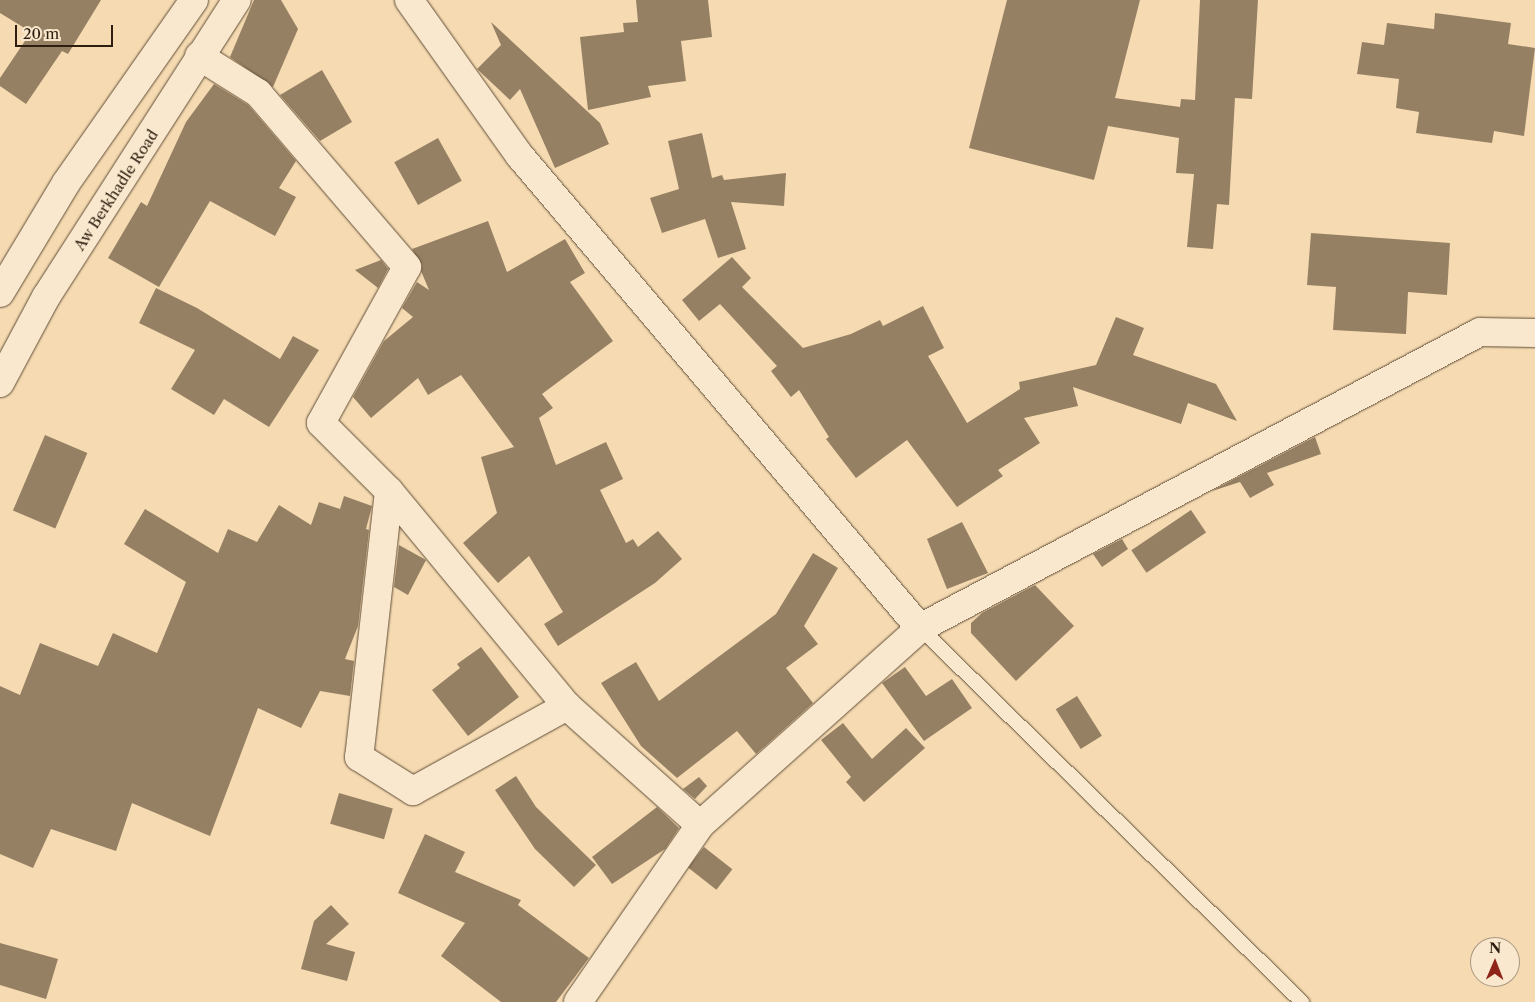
<!DOCTYPE html>
<html>
<head>
<meta charset="utf-8">
<style>
  body { margin:0 }
  #map { position:relative; width:1535px; height:1002px; overflow:hidden; background:#f6dbb2; font-family:"Libre Caslon Text",serif }
  div>[style] { position:absolute }
  [style*='--x'] { left:calc(var(--x)*1px); top:calc(var(--y)*1px); width:calc(var(--w)*1px); rotate:calc(var(--a)*1deg) }
  .building>* { inset:0; background:#968064; transform-origin:0 0 }
  .roads { filter:drop-shadow(0 0 1px #604d38) drop-shadow(0 0 1px #604d38) }
  .service>* { height:14px; margin:-7px; padding:0 7px; transform-origin:7px; border-radius:7px; background:#f9e8cd }
  .minor>* { height:28px; margin:-14px; padding:0 14px; transform-origin:14px; border-radius:14px; background:#f9e8cd }
  .secondary>* { height:28px; margin:-14px; padding:0 14px; transform-origin:14px; border-radius:14px; background:#f9e8cd }
  span { translate:-50% -50%; white-space:nowrap; text-align:center; line-height:1.15; -webkit-text-stroke:5px #f9e8cd; paint-order:stroke }
  .street-label { font-size:15px; color:#2e1e10 }
  .north { position:absolute; left:1470px; top:937px; width:50px; height:50px; box-sizing:border-box; background:#f9e8cd; border:1px solid #a89781; border-radius:50%; rotate:1deg; font-size:14px; font-weight:700; line-height:20px; text-align:center; color:#2e1e10 }
  .north::after { content:''; display:block; margin:auto; width:18px; height:22px; background:#8f2418; clip-path:polygon(50% 0,100% 100%,50% 72%,0 100%) }
  .scale { position:absolute; left:15px; top:25px; width:98px; height:22px; box-sizing:border-box; border:2px solid #2e1e10; border-top:0; padding-left:6px; font-size:15px; line-height:18px; white-space:nowrap; color:#2e1e10; -webkit-text-stroke:4px #f9e8cd; paint-order:stroke }
</style>
</head>
<body>
<div id="map">
  <div class="building">
    <i style="clip-path:polygon(0 0,101px 0,68px 54px,62px 51px,26px 104px,0 86px,0 78px,31px 32px,0 13px)"></i>
    <i style="clip-path:polygon(254px 0,281px 0,298px 29px,273px 87px,230px 57px)"></i>
    <i style="clip-path:polygon(636px 0,708px 0,712px 37px,681px 41px,686px 81px,648px 86px,651px 97px,588px 110px,580px 37px,624px 32px,623px 23px,638px 22px)"></i>
    <i style="clip-path:polygon(1007px 0,1140px 0,1115px 98px,1180px 107px,1181px 99px,1195px 100px,1200px 0,1258px 0,1252px 99px,1235px 98px,1229px 205px,1217px 204px,1213px 249px,1187px 247px,1194px 174px,1176px 173px,1179px 138px,1108px 126px,1094px 180px,969px 148px)"></i>
    <i style="clip-path:polygon(1435px 13px,1511px 23px,1508px 44px,1535px 48px,1524px 136px,1494px 131px,1492px 143px,1416px 133px,1419px 112px,1396px 108px,1399px 79px,1357px 74px,1362px 42px,1384px 45px,1387px 23px,1434px 29px)"></i>
    <i style="clip-path:polygon(491px 22px,600px 123px,609px 144px,555px 168px,520px 89px,510px 100px,477px 69px,501px 45px)"></i>
    <i style="clip-path:polygon(322px 70px,352px 122px,320px 141px,280px 95px)"></i>
    <i style="clip-path:polygon(214px 84px,248px 105px,296px 161px,279px 188px,296px 197px,275px 236px,210px 201px,159px 287px,108px 258px,141px 202px,147px 206px,186px 122px)"></i>
    <i style="clip-path:polygon(702px 133px,712px 178px,722px 175px,724px 180px,786px 173px,784px 206px,731px 202px,746px 249px,718px 258px,705px 219px,662px 233px,650px 198px,679px 189px,668px 141px)"></i>
    <i style="left:438px;top:138px;width:49px;height:50px;rotate:61deg"></i>
    <i style="clip-path:polygon(488px 221px,507px 272px,565px 239px,585px 273px,570px 282px,613px 341px,542px 394px,553px 408px,539px 418px,556px 465px,606px 442px,623px 479px,600px 490px,626px 543px,633px 539px,638px 547px,658px 531px,682px 559px,655px 583px,558px 646px,544px 624px,563px 612px,529px 556px,498px 583px,463px 543px,497px 513px,481px 457px,514px 447px,461px 375px,428px 395px,418px 378px,371px 418px,353px 397px,384px 341px,413px 317px,402px 308px,417px 282px,429px 290px,421px 271px,422px 265px,412px 249px)"></i>
    <i style="clip-path:polygon(1311px 233px,1450px 243px,1447px 295px,1408px 292px,1406px 334px,1333px 330px,1336px 287px,1307px 285px)"></i>
    <i style="clip-path:polygon(732px 257px,751px 278px,742px 287px,803px 348px,851px 334px,880px 320px,883px 326px,923px 306px,944px 348px,928px 356px,967px 423px,1020px 389px,1019px 382px,1096px 365px,1116px 317px,1144px 328px,1133px 355px,1216px 384px,1237px 421px,1188px 403px,1181px 424px,1073px 387px,1078px 406px,1024px 418px,1040px 443px,998px 470px,1003px 476px,957px 507px,907px 440px,856px 478px,826px 439px,829px 437px,799px 390px,791px 397px,771px 371px,777px 366px,720px 304px,699px 321px,682px 300px)"></i>
    <i style="clip-path:polygon(381px 260px,388px 269px,378px 288px,355px 270px)"></i>
    <i style="clip-path:polygon(156px 288px,197px 308px,280px 359px,293px 336px,319px 350px,269px 427px,224px 399px,214px 415px,171px 389px,195px 350px,139px 323px)"></i>
    <i style="left:45px;top:435px;width:46px;height:82px;rotate:23deg"></i>
    <i style="clip-path:polygon(1315px 437px,1321px 454px,1267px 473px,1274px 485px,1250px 498px,1240px 482px,1212px 491px)"></i>
    <i style="clip-path:polygon(344px 496px,372px 506px,366px 529px,369px 530px,358px 626px,345px 659px,354px 661px,350px 696px,320px 691px,301px 728px,258px 708px,210px 836px,132px 803px,116px 851px,51px 829px,33px 868px,0 854px,0 686px,20px 695px,40px 643px,98px 666px,113px 633px,157px 653px,186px 582px,124px 544px,145px 509px,218px 553px,228px 529px,257px 542px,279px 505px,311px 525px,319px 502px,340px 509px)"></i>
    <i style="left:1191px;top:510px;width:27px;height:72px;rotate:56deg"></i>
    <i style="clip-path:polygon(962px 522px,988px 573px,947px 589px,927px 539px)"></i>
    <i style="clip-path:polygon(1122px 539px,1128px 549px,1102px 567px,1093px 554px)"></i>
    <i style="clip-path:polygon(399px 545px,426px 560px,408px 595px,394px 587px)"></i>
    <i style="clip-path:polygon(813px 553px,838px 568px,804px 626px,818px 644px,786px 668px,813px 703px,756px 754px,737px 731px,677px 778px,641px 746px,601px 683px,636px 662px,659px 701px,776px 614px)"></i>
    <i style="clip-path:polygon(1035px 585px,1074px 626px,1016px 681px,971px 633px,971px 623px,982px 613px)"></i>
    <i style="clip-path:polygon(481px 647px,519px 697px,468px 736px,432px 690px,460px 668px,457px 664px)"></i>
    <i style="clip-path:polygon(905px 667px,926px 696px,952px 679px,972px 708px,924px 741px,882px 683px)"></i>
    <i style="left:1077px;top:696px;width:47px;height:25px;rotate:58deg"></i>
    <i style="clip-path:polygon(843px 723px,872px 759px,906px 728px,925px 748px,864px 802px,846px 782px,851px 777px,821px 740px)"></i>
    <i style="clip-path:polygon(516px 776px,536px 807px,596px 865px,574px 887px,535px 849px,495px 790px)"></i>
    <i style="clip-path:polygon(699px 777px,707px 786px,695px 799px,683px 789px)"></i>
    <i style="left:339px;top:793px;width:56px;height:32px;rotate:16deg"></i>
    <i style="clip-path:polygon(657px 807px,679px 828px,665px 849px,612px 884px,592px 857px)"></i>
    <i style="clip-path:polygon(425px 834px,465px 852px,455px 872px,521px 900px,518px 905px,589px 958px,556px 1002px,501px 1002px,441px 956px,465px 923px,398px 893px)"></i>
    <i style="left:704px;top:847px;width:36px;height:26px;rotate:38deg"></i>
    <i style="clip-path:polygon(331px 905px,349px 924px,326px 944px,355px 952px,347px 981px,301px 969px,314px 921px)"></i>
    <i style="clip-path:polygon(0 943px,58px 959px,46px 999px,0 985px)"></i>
  </div>
  <div class="roads">
    <div class="service">
      <i style="--x:920;--y:628;--w:535;--a:44.39"></i>
    </div>
    <div class="minor">
      <i style="--x:409;--y:0;--w:191;--a:54.6"></i>
      <i style="--x:520;--y:156;--w:619;--a:49.72"></i>
      <i style="--x:199;--y:56;--w:70;--a:32.1"></i>
      <i style="--x:258;--y:93;--w:229;--a:49.4"></i>
      <i style="--x:407;--y:267;--w:178;--a:118.9"></i>
      <i style="--x:321;--y:423;--w:96;--a:45"></i>
      <i style="--x:389;--y:491;--w:279;--a:50.4"></i>
      <i style="--x:567;--y:706;--w:178;--a:41.8"></i>
      <i style="--x:389;--y:491;--w:268;--a:96.4"></i>
      <i style="--x:359;--y:757;--w:64;--a:32.2"></i>
      <i style="--x:413;--y:791;--w:176;--a:-28.9"></i>
      <i style="--x:578;--y:1002;--w:215;--a:-55.4"></i>
      <i style="--x:700;--y:825;--w:295;--a:-41.8"></i>
      <i style="--x:920;--y:628;--w:633;--a:-27.86"></i>
      <i style="--x:1480;--y:332;--w:55;--a:1"></i>
    </div>
    <div class="secondary">
      <i style="--x:0;--y:293;--w:128;--a:-59"></i>
      <i style="--x:66;--y:183;--w:223;--a:-55"></i>
      <i style="--x:0;--y:383;--w:98;--a:-61.9"></i>
      <i style="--x:46;--y:297;--w:353;--a:-57.3"></i>
    </div>
  </div>
  <div class="street-label">
    <span style="left:116px;top:190px;rotate:-57deg">Aw Berkhadle Road</span>
  </div>
  <div class="north">N</div>
  <div class="scale">20 m</div>
</div>
</body>
</html>
